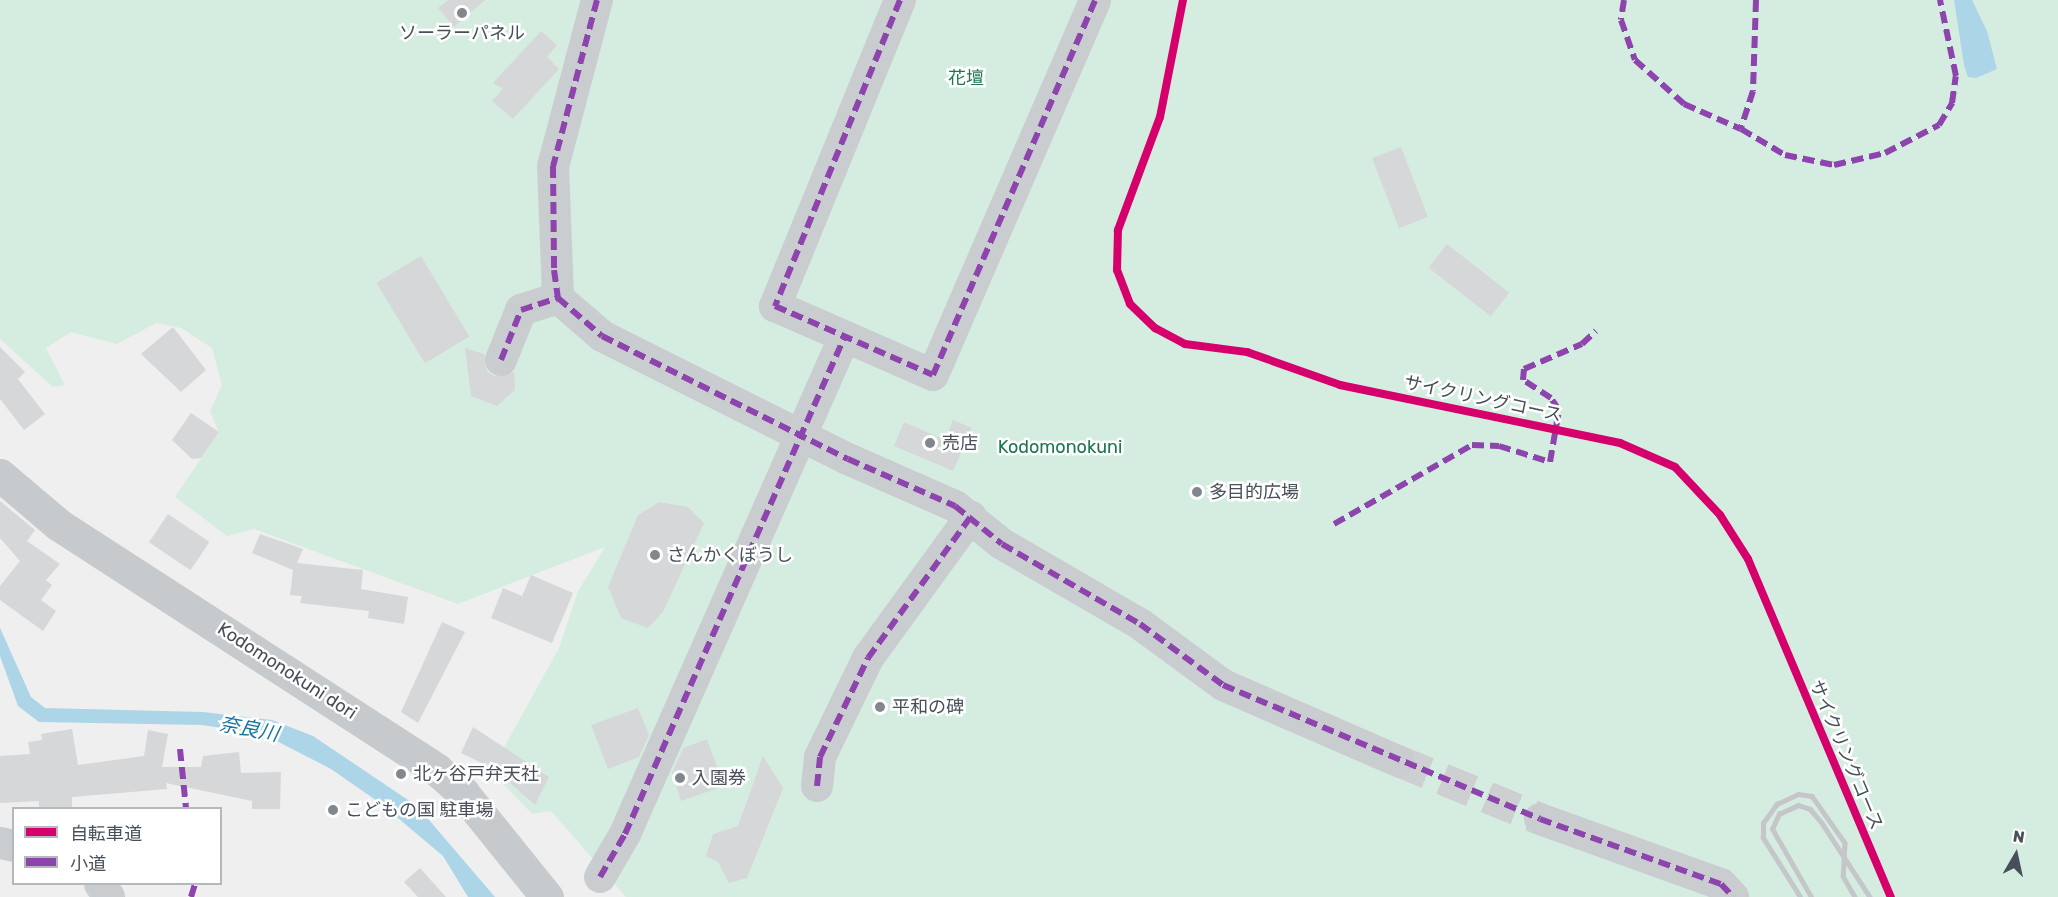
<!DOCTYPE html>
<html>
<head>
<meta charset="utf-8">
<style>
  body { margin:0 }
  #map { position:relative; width:2058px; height:897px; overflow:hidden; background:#efefef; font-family:Rubik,"Noto Sans JP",sans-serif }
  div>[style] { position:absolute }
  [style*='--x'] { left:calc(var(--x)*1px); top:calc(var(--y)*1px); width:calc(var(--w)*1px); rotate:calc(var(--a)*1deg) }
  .green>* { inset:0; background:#d5ede0 }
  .water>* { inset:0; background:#acd6e8 }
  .building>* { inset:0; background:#d6d7d9; transform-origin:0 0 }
  .minor-tunnel>* { height:32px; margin-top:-16px; transform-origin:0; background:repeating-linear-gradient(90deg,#cdcfd1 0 32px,transparent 0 48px) }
  .minor>* { height:32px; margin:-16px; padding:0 16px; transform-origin:16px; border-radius:16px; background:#cacdd0 }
  .major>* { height:33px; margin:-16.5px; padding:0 16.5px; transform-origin:16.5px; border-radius:16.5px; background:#c7cacc }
  .rail>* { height:4.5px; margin:-2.25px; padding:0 2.25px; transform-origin:2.25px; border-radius:2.25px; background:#c4c6c9 }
  .quiet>* { height:6px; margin-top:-3px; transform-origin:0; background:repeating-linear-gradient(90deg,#8e44ad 0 12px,transparent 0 18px) }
  .cycleway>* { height:8px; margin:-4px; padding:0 4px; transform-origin:4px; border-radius:4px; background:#d6006c }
  .dots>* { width:16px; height:16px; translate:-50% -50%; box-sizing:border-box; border:3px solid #fff; border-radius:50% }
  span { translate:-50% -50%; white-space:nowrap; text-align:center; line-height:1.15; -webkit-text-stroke:5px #fff; paint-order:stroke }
  .poi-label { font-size:18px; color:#474f5a }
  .left { translate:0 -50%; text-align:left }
  .park-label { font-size:18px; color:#1d7551 }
  .street-label { font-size:18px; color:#474f5a }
  .water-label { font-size:20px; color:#17759d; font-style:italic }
  .legend { position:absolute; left:12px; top:807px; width:210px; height:78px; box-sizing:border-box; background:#fff; border:2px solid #b5b9bd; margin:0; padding:8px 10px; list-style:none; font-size:18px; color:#474f5a }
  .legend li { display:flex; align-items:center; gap:12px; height:30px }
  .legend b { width:30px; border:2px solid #b5b9bd }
  .north { position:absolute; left:1986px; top:825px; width:60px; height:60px; -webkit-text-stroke:4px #fff; paint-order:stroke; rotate:9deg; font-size:16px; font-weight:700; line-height:24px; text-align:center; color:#474f5a }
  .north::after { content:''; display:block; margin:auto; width:21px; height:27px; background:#474f5a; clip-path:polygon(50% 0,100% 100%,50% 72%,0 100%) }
</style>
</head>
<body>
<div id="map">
  <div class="green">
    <i style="clip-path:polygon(0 0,2058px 0,2058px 897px,626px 897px,551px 811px,532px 814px,491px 771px,559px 648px,578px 591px,605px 547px,458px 604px,254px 529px,227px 536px,175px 497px,219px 432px,210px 411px,222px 385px,212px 348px,181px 328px,156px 323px,117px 344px,71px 332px,46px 348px,65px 385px,53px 387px,0 339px)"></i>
  </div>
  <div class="water">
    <i style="clip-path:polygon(1954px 0,1972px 0,1987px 31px,1997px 69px,1976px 78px,1968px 77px,1964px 65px)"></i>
    <i style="clip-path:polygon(0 628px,31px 697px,45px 708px,203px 712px,272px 720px,313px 736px,417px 806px,495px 897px,468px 897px,443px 856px,380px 803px,331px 769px,263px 734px,202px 725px,39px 722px,18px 706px,0 656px)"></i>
  </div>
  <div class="building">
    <i style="clip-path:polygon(448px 0,485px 0,454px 27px,438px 8px)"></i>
    <i style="clip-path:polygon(541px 31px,557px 45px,547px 57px,559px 69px,513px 119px,492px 101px,503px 89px,493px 83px)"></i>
    <i style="left:1401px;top:147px;width:75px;height:31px;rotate:69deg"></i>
    <i style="left:1447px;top:244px;width:79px;height:30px;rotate:38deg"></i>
    <i style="left:421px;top:256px;width:94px;height:52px;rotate:59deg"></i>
    <i style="clip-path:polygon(173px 327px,206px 370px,181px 392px,141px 354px)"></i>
    <i style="clip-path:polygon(0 347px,25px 372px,18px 379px,45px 414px,24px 430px,0 399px)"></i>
    <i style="clip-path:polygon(465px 348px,484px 354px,487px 371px,494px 376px,514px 372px,515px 390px,497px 406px,471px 396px)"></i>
    <i style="clip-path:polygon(191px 413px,219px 432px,201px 458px,192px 459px,172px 440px)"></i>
    <i style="clip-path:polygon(953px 420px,972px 428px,953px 471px,894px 446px,904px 422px,945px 440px)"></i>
    <i style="clip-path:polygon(0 501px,35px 530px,27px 541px,60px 564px,46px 580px,52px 585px,41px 600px,56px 611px,43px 631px,0 600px,0 586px,20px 561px,0 538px)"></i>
    <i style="clip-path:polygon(659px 502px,688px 507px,704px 523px,663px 612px,648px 628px,621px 618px,608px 587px,638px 515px)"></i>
    <i style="left:168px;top:514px;width:50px;height:34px;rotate:34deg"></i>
    <i style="clip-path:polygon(260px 534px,303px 549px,297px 563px,363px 570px,361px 589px,408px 597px,404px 624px,368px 618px,369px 611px,300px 603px,302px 596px,290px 595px,293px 570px,252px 553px)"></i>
    <i style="clip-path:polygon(531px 575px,573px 593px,552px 643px,491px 618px,503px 588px,522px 596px)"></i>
    <i style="clip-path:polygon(442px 622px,465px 632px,418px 723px,401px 712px)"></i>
    <i style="clip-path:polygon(638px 708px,649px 735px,639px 757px,608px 769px,591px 725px)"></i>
    <i style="clip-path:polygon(473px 727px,549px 777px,535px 805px,494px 769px,461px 753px)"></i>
    <i style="clip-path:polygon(72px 729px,78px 765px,144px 756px,148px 730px,168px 734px,162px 767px,201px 767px,203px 756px,239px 752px,241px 773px,281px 772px,280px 809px,252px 809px,252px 801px,166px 783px,167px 789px,72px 797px,72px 808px,39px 808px,39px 801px,0 803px,0 756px,30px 754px,28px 742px,42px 740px,41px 734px)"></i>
    <i style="clip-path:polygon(707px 739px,724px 786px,681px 801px,672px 773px,683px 748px)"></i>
    <i style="clip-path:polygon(763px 756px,783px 788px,747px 878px,729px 883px,718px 862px,706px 856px,713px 834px,738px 826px)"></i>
    <i style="clip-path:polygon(420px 868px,446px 897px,418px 897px,404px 882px)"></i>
  </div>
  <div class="minor-tunnel">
    <i style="--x:1398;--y:761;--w:153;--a:22.2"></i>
  </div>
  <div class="minor">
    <i style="--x:597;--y:0;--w:172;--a:104.8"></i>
    <i style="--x:553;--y:166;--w:132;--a:87.8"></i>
    <i style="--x:558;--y:298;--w:58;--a:40.8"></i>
    <i style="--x:602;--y:336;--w:275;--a:26.6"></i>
    <i style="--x:848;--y:459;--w:117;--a:23.7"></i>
    <i style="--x:955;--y:506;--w:60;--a:39"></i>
    <i style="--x:1002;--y:544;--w:160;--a:30.1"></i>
    <i style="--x:1140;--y:624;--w:103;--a:36.3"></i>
    <i style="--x:1223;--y:685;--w:191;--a:23.5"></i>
    <i style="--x:900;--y:0;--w:331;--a:112.2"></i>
    <i style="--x:775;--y:306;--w:172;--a:23.6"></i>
    <i style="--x:933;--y:375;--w:408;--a:-66.6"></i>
    <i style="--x:501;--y:360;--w:54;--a:-68.2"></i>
    <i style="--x:521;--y:310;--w:39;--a:-18"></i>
    <i style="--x:817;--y:786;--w:29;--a:-84"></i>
    <i style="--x:820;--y:757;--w:110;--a:-64.1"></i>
    <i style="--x:868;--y:658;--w:175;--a:-54"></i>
    <i style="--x:1540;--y:819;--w:192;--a:19.8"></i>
    <i style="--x:1721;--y:884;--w:18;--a:47"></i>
    <i style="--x:0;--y:843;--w:14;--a:12"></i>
    <i style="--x:600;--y:877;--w:50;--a:-59.8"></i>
    <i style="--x:625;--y:834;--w:542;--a:-66.18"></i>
    <i style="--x:100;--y:884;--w:16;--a:55"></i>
  </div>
  <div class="major">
    <i style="--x:0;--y:475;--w:77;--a:40.3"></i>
    <i style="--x:59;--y:525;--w:450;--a:32.9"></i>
    <i style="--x:437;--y:770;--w:35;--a:41"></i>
    <i style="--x:463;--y:793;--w:134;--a:51.1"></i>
  </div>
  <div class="rail">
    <i style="--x:1800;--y:897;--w:70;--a:-122.1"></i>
    <i style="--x:1763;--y:838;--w:15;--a:-90"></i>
    <i style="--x:1763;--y:823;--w:24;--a:-54"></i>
    <i style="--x:1777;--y:804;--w:23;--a:-25"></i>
    <i style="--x:1798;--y:794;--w:14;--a:8"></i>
    <i style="--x:1812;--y:796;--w:57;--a:54.9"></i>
    <i style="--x:1845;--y:843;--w:33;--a:93"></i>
    <i style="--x:1843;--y:876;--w:24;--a:60"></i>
    <i style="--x:1811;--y:897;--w:78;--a:-119.8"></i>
    <i style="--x:1772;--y:829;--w:17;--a:-65"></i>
    <i style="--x:1779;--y:814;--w:21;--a:-25"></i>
    <i style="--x:1798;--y:805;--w:13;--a:18"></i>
    <i style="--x:1810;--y:809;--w:18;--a:49"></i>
    <i style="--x:1822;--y:823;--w:88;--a:57"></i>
  </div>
  <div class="quiet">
    <i style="--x:597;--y:0;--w:172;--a:104.8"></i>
    <i style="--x:553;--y:166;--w:104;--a:89.4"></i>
    <i style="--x:554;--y:270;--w:28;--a:82"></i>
    <i style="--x:558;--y:298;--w:58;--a:40.8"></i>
    <i style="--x:602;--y:336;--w:275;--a:26.6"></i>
    <i style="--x:848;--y:459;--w:117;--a:23.7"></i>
    <i style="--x:955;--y:506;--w:60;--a:39"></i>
    <i style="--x:1002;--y:544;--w:160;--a:30.1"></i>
    <i style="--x:1140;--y:624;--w:103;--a:36.3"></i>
    <i style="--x:1223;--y:685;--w:344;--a:22.9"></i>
    <i style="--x:1540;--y:819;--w:192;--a:19.8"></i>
    <i style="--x:1721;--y:884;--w:18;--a:47"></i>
    <i style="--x:900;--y:0;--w:331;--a:112.2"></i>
    <i style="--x:775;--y:306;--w:172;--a:23.6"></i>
    <i style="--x:933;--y:375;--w:408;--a:-66.6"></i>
    <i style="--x:1624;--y:0;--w:20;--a:99"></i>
    <i style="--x:1621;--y:20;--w:42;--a:70.7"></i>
    <i style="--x:1635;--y:60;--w:66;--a:41.9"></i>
    <i style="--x:1684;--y:104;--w:62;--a:23.7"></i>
    <i style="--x:1756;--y:0;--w:91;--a:91.9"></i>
    <i style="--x:1753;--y:91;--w:40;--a:108"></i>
    <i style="--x:1741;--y:129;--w:51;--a:30.6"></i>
    <i style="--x:1785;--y:155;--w:50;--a:11.5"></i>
    <i style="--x:1834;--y:165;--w:52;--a:-13.2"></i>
    <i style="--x:1885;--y:153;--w:61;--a:-27.4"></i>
    <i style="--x:1939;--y:125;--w:26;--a:-59"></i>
    <i style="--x:1952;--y:103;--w:27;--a:-82"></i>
    <i style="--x:1956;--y:76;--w:78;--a:-101.9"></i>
    <i style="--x:501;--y:360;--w:54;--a:-68.2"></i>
    <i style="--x:521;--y:310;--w:39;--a:-18"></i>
    <i style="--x:1334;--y:524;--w:159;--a:-29.8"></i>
    <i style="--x:1472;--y:445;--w:27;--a:2"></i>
    <i style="--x:1499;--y:446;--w:53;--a:17.4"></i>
    <i style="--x:1550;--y:462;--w:53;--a:-80.2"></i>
    <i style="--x:1559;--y:410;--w:14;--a:-124"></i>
    <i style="--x:1551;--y:398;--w:33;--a:-147"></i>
    <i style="--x:1523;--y:380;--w:11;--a:-85"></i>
    <i style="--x:1524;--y:369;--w:63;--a:-23.3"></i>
    <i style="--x:1582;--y:344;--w:19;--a:-43"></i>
    <i style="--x:180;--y:749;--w:59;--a:84.2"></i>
    <i style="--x:817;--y:786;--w:29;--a:-84"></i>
    <i style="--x:820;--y:757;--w:110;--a:-64.1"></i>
    <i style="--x:868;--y:658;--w:175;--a:-54"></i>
    <i style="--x:600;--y:877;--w:50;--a:-59.8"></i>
    <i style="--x:625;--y:834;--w:542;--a:-66.18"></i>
    <i style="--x:191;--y:897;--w:14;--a:-73"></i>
  </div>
  <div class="cycleway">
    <i style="--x:1183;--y:0;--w:119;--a:101.1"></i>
    <i style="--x:1160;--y:117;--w:121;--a:110.4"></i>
    <i style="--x:1118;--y:230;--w:40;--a:91.4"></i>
    <i style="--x:1117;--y:270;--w:36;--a:69"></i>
    <i style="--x:1130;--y:304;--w:35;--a:44"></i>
    <i style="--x:1155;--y:328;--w:34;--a:28"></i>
    <i style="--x:1185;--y:344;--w:63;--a:7.4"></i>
    <i style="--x:1247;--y:352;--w:99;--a:19.5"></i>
    <i style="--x:1340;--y:385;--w:286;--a:11.7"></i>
    <i style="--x:1620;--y:443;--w:60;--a:23.6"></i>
    <i style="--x:1675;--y:467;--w:66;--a:46.8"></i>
    <i style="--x:1720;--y:515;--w:52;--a:57.5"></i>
    <i style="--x:1748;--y:559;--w:367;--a:67.1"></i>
  </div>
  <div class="dots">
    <i style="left:462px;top:13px;background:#82878e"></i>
    <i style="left:930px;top:443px;background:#82878e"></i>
    <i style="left:1197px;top:492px;background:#82878e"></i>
    <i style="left:655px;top:555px;background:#82878e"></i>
    <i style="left:880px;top:707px;background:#82878e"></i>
    <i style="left:401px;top:774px;background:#82878e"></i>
    <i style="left:680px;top:778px;background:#82878e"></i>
    <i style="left:333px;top:810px;background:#82878e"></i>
  </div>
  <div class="poi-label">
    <span style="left:462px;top:33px">ソーラーパネル</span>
    <span class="left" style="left:942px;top:443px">売店</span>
    <span class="left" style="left:1209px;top:492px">多目的広場</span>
    <span class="left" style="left:667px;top:555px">さんかくぼうし</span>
    <span class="left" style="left:892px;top:707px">平和の碑</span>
    <span class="left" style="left:413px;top:774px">北ヶ谷戸弁天社</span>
    <span class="left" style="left:692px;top:778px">入園券</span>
    <span class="left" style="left:345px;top:810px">こどもの国 駐車場</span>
  </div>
  <div class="park-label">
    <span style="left:966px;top:78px">花壇</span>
    <span style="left:1060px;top:447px">Kodomonokuni</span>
  </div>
  <div class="street-label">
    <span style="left:1483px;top:399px;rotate:12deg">サイクリングコース</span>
    <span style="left:287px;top:671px;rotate:33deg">Kodomonokuni dori</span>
    <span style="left:1846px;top:755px;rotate:67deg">サイクリングコース</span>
  </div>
  <div class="water-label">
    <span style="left:249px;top:729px;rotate:11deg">奈良川</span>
  </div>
  <ul class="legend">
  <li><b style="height:8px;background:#d6006c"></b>自転車道</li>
  <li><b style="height:8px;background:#8e44ad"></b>小道</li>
  </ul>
  <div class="north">N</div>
</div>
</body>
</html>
